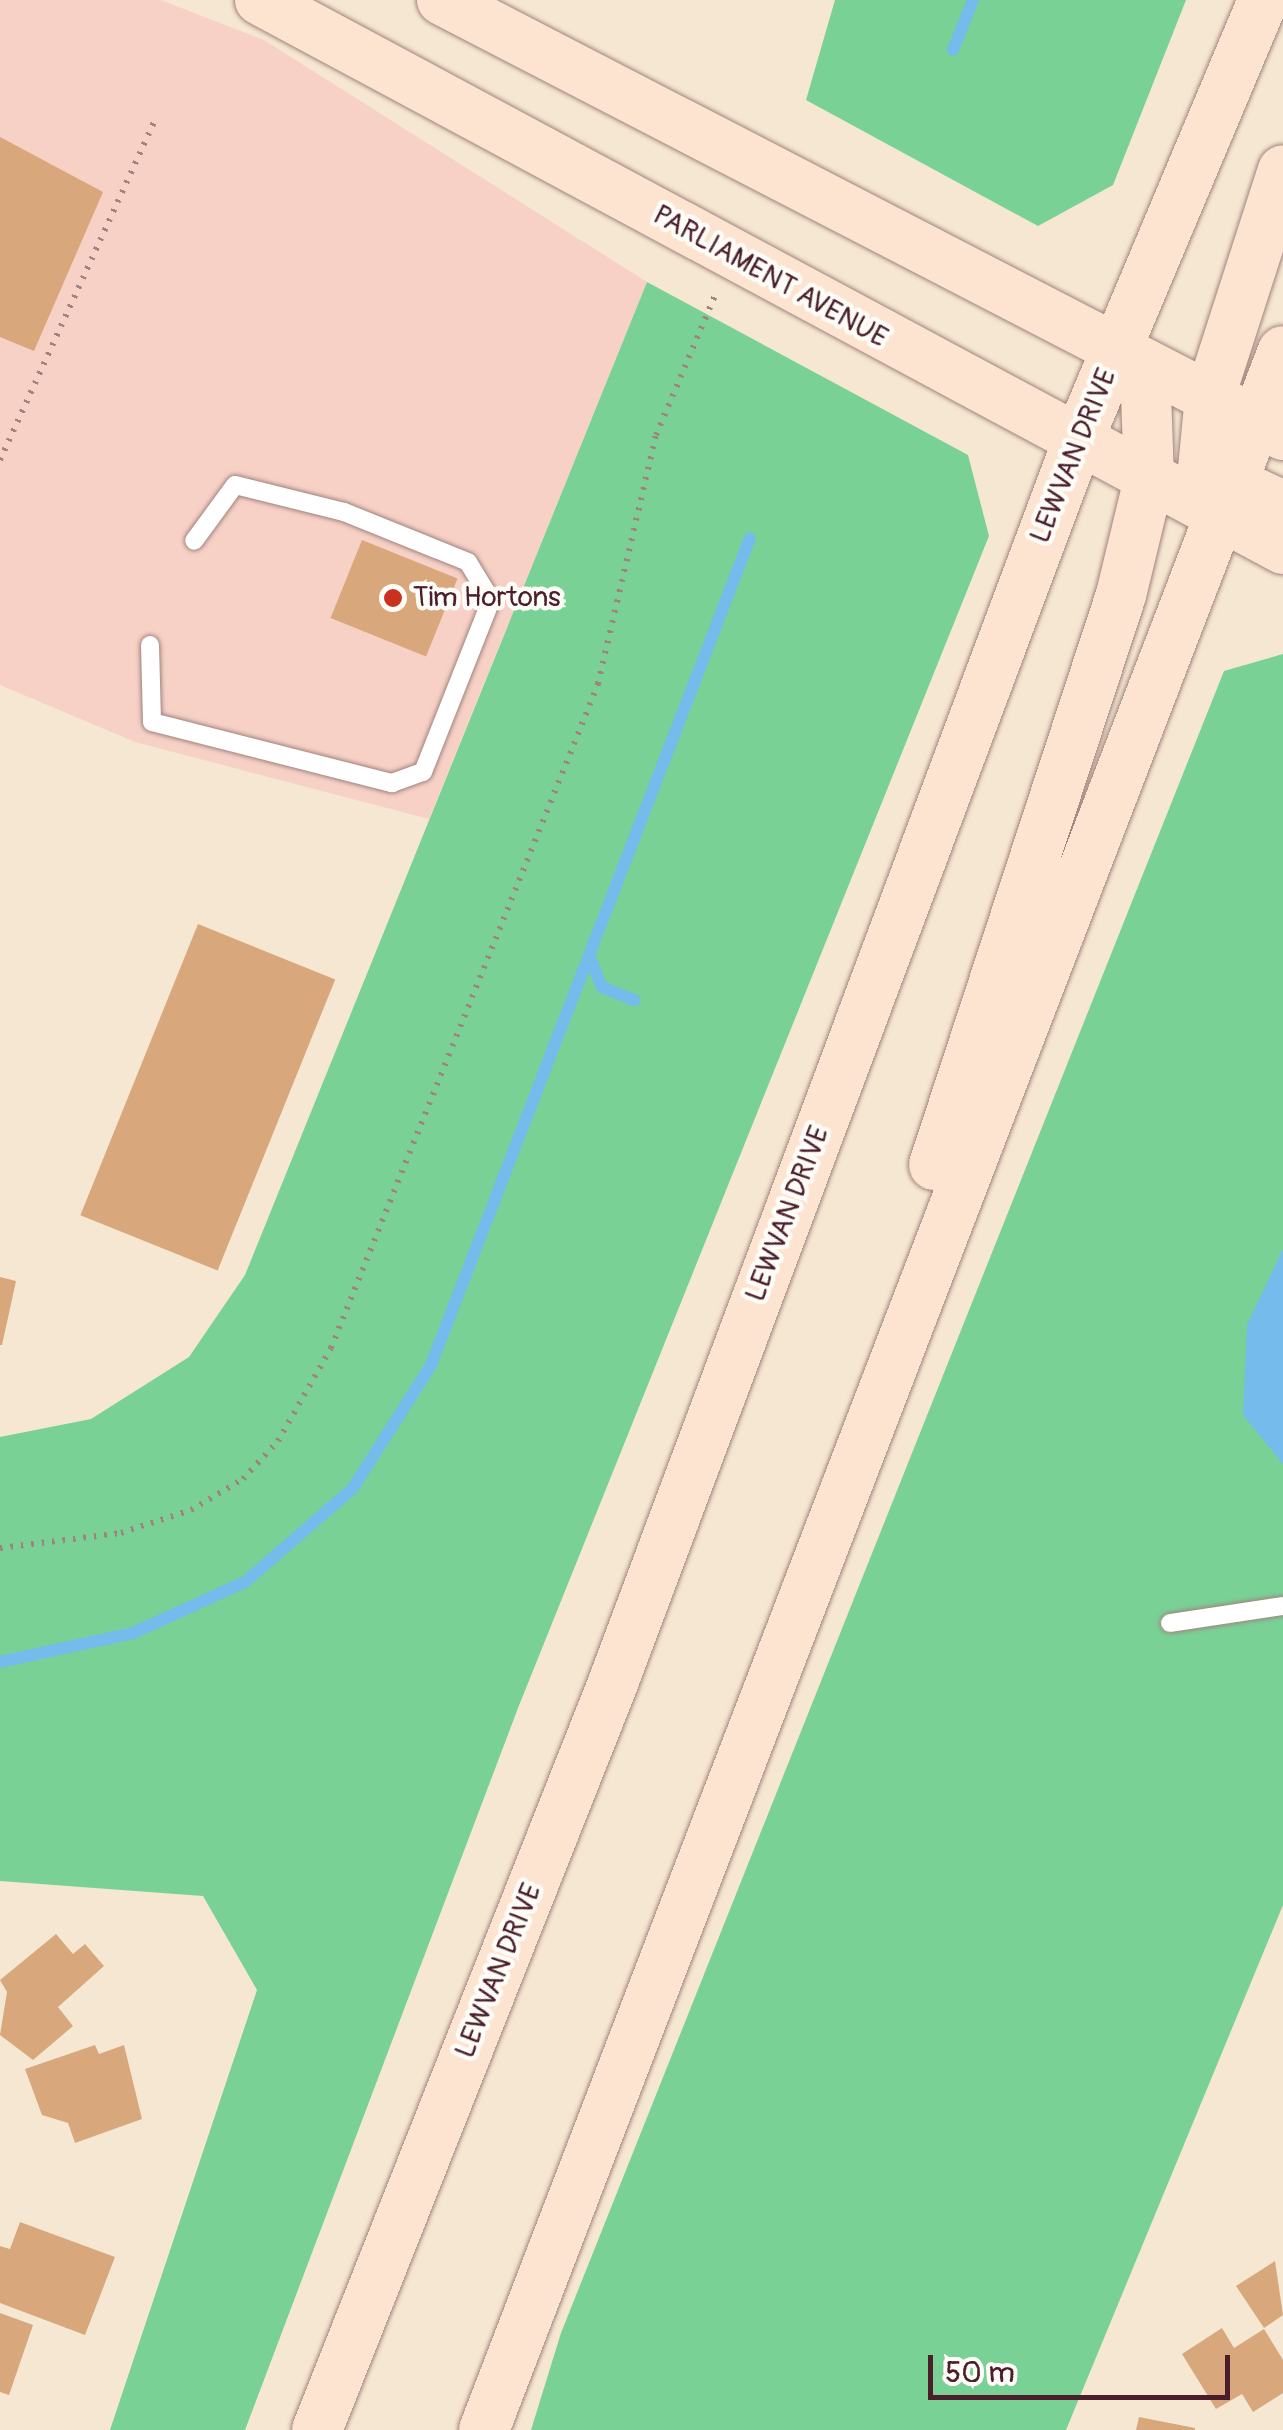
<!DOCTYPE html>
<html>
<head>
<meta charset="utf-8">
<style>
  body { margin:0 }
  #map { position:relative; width:1283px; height:2430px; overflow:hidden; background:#f6e7d2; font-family:Pangolin,sans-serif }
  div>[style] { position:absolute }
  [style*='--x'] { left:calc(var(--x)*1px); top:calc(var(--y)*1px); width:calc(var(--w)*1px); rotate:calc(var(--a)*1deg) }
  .built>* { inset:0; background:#f7d1c6 }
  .green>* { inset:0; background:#79d196 }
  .water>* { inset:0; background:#75bbec }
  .stream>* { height:12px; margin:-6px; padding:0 6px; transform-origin:6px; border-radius:6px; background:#75bbec }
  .building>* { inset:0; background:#d8a87c; transform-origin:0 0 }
  .path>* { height:6px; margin-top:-3px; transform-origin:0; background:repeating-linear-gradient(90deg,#a0837e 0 2.5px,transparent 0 10.5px) }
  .roads { filter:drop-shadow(0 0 2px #a0837e) drop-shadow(0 0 2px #a0837e) }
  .lane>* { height:18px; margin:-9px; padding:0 9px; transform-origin:9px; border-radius:9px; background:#fff }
  .secondary>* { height:50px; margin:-25px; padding:0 25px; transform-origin:25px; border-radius:25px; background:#fde4d0 }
  .dots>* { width:28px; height:28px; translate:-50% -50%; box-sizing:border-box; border:5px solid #fdfcf7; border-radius:50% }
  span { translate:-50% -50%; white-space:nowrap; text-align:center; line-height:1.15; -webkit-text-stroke:9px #fdfcf7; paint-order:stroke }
  .street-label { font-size:28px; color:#4a1f2b }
  .poi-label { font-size:28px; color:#4a1f2b }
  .left { translate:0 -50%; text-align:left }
  .scale { position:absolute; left:928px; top:2355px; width:302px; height:45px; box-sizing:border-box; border:5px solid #4a1f2b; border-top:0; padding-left:12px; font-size:30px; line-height:35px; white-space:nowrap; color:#4a1f2b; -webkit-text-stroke:8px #fdfcf7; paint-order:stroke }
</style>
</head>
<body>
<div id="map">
  <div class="built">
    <i style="clip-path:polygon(0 0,161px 0,264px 40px,647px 282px,429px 819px,135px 742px,0 685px)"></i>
  </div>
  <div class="green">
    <i style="clip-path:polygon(835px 0,1186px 0,1113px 185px,1038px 226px,806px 100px)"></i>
    <i style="clip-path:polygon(647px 282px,968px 455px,989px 536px,518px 1708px,245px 2430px,110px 2430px,257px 1990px,203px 1896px,0 1881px,0 1437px,91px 1419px,189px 1357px,245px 1275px)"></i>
    <i style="clip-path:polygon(1283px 654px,1283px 1905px,1066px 2430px,531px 2430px,561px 2333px,1224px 671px)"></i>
  </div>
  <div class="water">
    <i style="clip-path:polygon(1283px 1249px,1283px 1464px,1243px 1415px,1247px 1325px)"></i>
  </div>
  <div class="stream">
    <i style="--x:953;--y:50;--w:54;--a:-68.2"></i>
    <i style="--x:589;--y:955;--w:35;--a:68"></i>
    <i style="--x:602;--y:987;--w:35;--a:22"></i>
    <i style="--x:0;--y:1662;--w:136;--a:-12.3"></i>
    <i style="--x:133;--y:1633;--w:123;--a:-24.5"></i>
    <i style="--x:245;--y:1582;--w:143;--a:-41"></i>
    <i style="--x:353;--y:1488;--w:146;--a:-57.6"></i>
    <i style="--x:431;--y:1365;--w:886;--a:-68.91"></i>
  </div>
  <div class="building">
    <i style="clip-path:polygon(0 137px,103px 192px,34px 351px,0 337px)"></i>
    <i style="left:362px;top:540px;width:103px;height:84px;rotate:22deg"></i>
    <i style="left:198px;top:924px;width:148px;height:314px;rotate:22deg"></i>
    <i style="clip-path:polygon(0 1277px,16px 1281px,2px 1345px,0 1345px)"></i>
    <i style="clip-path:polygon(56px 1934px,73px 1954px,85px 1944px,104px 1966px,58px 2007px,73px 2026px,33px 2060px,0 2035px,7px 1992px,0 1980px)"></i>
    <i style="clip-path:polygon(95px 2045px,99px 2054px,124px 2045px,142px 2119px,75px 2143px,68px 2123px,42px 2115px,25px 2069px)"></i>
    <i style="clip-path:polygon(20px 2222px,115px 2257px,85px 2335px,0 2303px,0 2246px,10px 2249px)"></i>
    <i style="clip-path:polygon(1275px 2261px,1283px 2315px,1264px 2328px,1236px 2286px)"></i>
    <i style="clip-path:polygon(0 2313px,33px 2325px,9px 2395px,0 2392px)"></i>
    <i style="clip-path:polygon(1222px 2328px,1234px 2348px,1264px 2329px,1283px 2360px,1283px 2393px,1253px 2412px,1242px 2394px,1216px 2409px,1182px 2354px)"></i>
    <i style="clip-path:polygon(1139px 2417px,1195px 2428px,1195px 2430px,1136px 2430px)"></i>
  </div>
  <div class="path">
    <i style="--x:0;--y:460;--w:374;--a:-65.5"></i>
    <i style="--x:0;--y:1548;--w:122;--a:-7.1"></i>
    <i style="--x:121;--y:1533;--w:74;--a:-18.2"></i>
    <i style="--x:191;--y:1510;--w:61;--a:-30.8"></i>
    <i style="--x:243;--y:1479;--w:52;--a:-47.4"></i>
    <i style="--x:278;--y:1441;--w:107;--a:-60.3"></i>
    <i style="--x:331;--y:1348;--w:716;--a:-68.09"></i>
    <i style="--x:598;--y:684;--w:256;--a:-76.9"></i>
    <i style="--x:656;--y:435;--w:152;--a:-67.1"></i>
  </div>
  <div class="roads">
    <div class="lane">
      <i style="--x:150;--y:645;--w:77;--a:88.5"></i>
      <i style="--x:152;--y:722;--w:248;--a:14.3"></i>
      <i style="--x:392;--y:783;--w:33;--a:-20"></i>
      <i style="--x:423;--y:772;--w:185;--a:-68.4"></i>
      <i style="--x:491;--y:600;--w:44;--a:-121.2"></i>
      <i style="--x:468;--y:562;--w:134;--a:-158"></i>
      <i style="--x:344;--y:512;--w:112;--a:-166.1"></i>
      <i style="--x:235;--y:485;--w:69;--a:126.2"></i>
      <i style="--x:1170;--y:1623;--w:114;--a:-8.6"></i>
    </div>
    <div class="secondary">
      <i style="--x:260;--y:0;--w:1161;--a:28.22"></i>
      <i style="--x:442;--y:0;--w:947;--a:27.35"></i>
      <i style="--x:1204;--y:469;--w:87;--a:25.1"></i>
      <i style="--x:1217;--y:512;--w:45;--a:-108"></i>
      <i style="--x:1203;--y:469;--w:73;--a:-84.5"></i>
      <i style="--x:1210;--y:396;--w:237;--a:-72.1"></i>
      <i style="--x:934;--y:1165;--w:600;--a:-71.84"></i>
      <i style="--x:1121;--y:595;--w:119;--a:-76.4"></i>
      <i style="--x:1149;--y:479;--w:84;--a:-92"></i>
      <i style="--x:1146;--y:395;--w:56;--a:-120.3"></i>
      <i style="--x:317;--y:2430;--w:804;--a:-68.38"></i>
      <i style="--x:613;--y:1683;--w:1324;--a:-69.48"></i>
      <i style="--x:1077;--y:443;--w:480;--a:-67.2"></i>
      <i style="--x:484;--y:2430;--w:2227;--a:-68.98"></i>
    </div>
  </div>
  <div class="dots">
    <i style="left:393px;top:598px;background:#c8321e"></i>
  </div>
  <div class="street-label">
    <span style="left:770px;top:277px;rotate:29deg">PARLIAMENT AVENUE</span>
    <span style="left:1074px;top:456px;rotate:-68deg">LEWVAN DRIVE</span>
    <span style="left:788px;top:1214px;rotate:-69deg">LEWVAN DRIVE</span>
    <span style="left:499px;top:1971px;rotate:-68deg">LEWVAN DRIVE</span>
  </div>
  <div class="poi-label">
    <span class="left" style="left:413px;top:598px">Tim Hortons</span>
  </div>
  <div class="scale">50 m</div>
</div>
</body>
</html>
